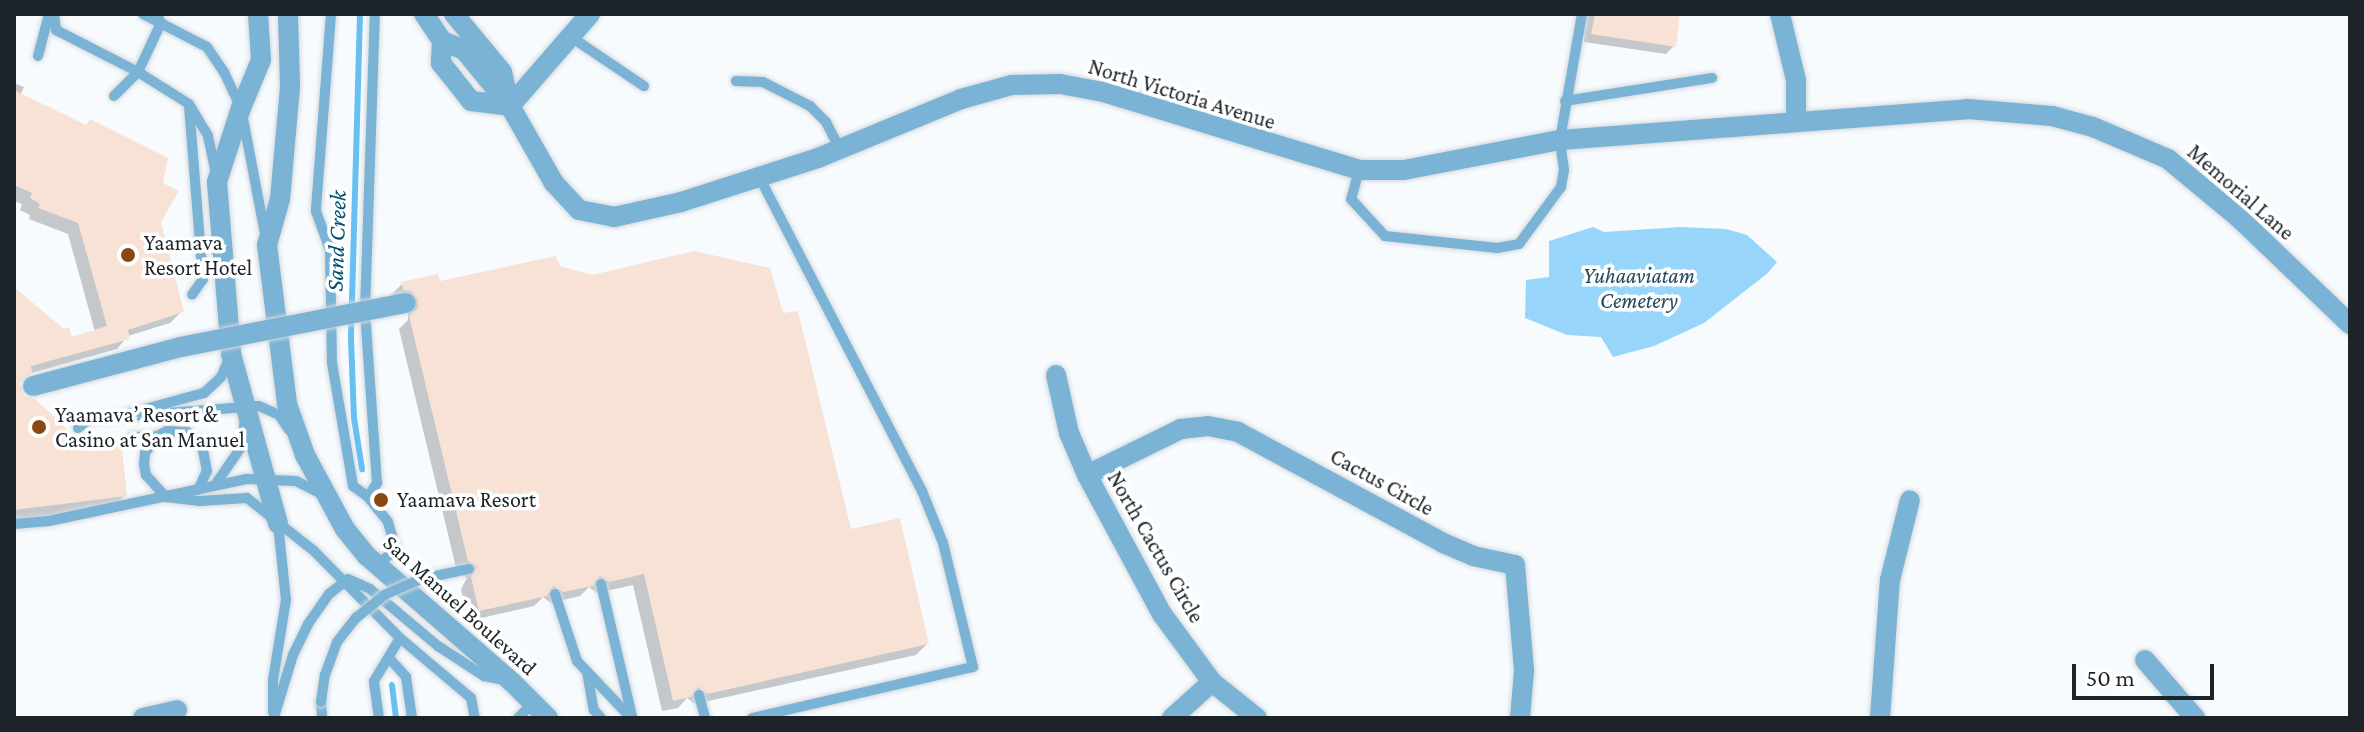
<!DOCTYPE html>
<html>
<head>
<meta charset="utf-8">
<style>
  body { margin:0 }
  #map { position:relative; width:2364px; height:732px; overflow:hidden; background:#f7fbfe; font-family:"Crimson Pro",serif }
  div>[style] { position:absolute }
  [style*='--x'] { left:calc(var(--x)*1px); top:calc(var(--y)*1px); width:calc(var(--w)*1px); rotate:calc(var(--a)*1deg) }
  .green>* { inset:0; background:#97d6fa }
  .shadow>* { inset:0; background:#0003 }
  .stream>* { height:6px; margin:-3px; padding:0 3px; transform-origin:3px; border-radius:3px; background:#66c0f1 }
  .building>* { inset:0; background:#f7e2d5 }
  .roads { filter:drop-shadow(0 0 2px #d4d9dc) drop-shadow(0 0 2px #d4d9dc) }
  .lane>* { height:10px; margin:-5px; padding:0 5px; transform-origin:5px; border-radius:5px; background:#7ab3d5 }
  .street>* { height:20px; margin:-10px; padding:0 10px; transform-origin:10px; border-radius:10px; background:#7ab3d5 }
  .bridges { filter:drop-shadow(0 0 2px #d4d9dc) drop-shadow(0 0 2px #d4d9dc) }
  .lane-bridge>* { height:10px; margin:-5px; padding:0 5px; transform-origin:5px; border-radius:5px; background:#7ab3d5 }
  .street-bridge>* { height:20px; margin:-10px; padding:0 10px; transform-origin:10px; border-radius:10px; background:#7ab3d5 }
  .dots>* { width:22px; height:22px; translate:-50% -50%; box-sizing:border-box; border:4px solid #fff; border-radius:50% }
  span { translate:-50% -50%; white-space:nowrap; text-align:center; line-height:1.15; -webkit-text-stroke:7px #fff; paint-order:stroke }
  .street-label { font-size:22px; color:#1c2429 }
  .poi-label { font-size:22px; color:#1c2429 }
  .left { translate:0 -50%; text-align:left }
  .park-label { font-size:22px; color:#23495e; font-style:italic }
  .water-label { font-size:24px; color:#014f6f; font-style:italic }
  .frame { position:absolute; inset:0; border:16px solid #1c2429; pointer-events:none }
  .scale { position:absolute; left:2072px; top:664px; width:142px; height:36px; box-sizing:border-box; border:4px solid #1c2429; border-top:0; padding-left:10px; font-size:24px; line-height:28px; white-space:nowrap; color:#1c2429; -webkit-text-stroke:6px #fff; paint-order:stroke }
</style>
</head>
<body>
<div id="map">
  <div class="green">
    <i style="clip-path:polygon(1593px 227px,1604px 232px,1681px 227px,1726px 229px,1747px 235px,1777px 262px,1768px 273px,1704px 323px,1654px 346px,1613px 357px,1601px 337px,1567px 335px,1525px 318px,1526px 280px,1549px 277px,1549px 241px)"></i>
  </div>
  <div class="shadow">
    <i style="clip-path:polygon(1585px 14px,1676px 14px,1674px 46px,1666px 54px,1584px 42px)"></i>
    <i style="clip-path:polygon(14px 83px,24px 87px,20px 95px,159px 222px,181px 312px,170px 323px,128px 336px,117px 349px,28px 374px,18px 384px,23px 397px,125px 495px,114px 507px,86px 513px,14px 519px,14px 289px,70px 339px,95px 332px,68px 234px,29px 219px,30px 215px,20px 210px,22px 204px,14px 201px)"></i>
    <i style="clip-path:polygon(558px 268px,850px 531px,927px 644px,916px 655px,695px 704px,687px 698px,678px 708px,662px 711px,633px 585px,597px 593px,589px 587px,580px 596px,551px 603px,543px 597px,534px 606px,468px 621px,461px 589px,467px 578px,457px 572px,399px 329px,408px 320px,408px 311px,392px 301px,391px 295px,402px 284px,439px 284px)"></i>
  </div>
  <div class="stream">
    <i style="--x:360;--y:14;--w:326;--a:91.6"></i>
    <i style="--x:351;--y:340;--w:78;--a:87.8"></i>
    <i style="--x:354;--y:418;--w:52;--a:81.1"></i>
    <i style="--x:392;--y:685;--w:33;--a:83"></i>
  </div>
  <div class="building">
    <i style="clip-path:polygon(1595px 14px,1680px 14px,1676px 47px,1591px 34px)"></i>
    <i style="clip-path:polygon(14px 90px,86px 125px,90px 119px,168px 158px,163px 183px,179px 191px,161px 222px,184px 312px,128px 330px,130px 339px,31px 366px,32px 373px,20px 383px,24px 396px,35px 399px,81px 442px,121px 440px,127px 496px,14px 510px,14px 287px,64px 329px,69px 327px,72px 337px,107px 326px,78px 223px,38px 208px,40px 204px,30px 198px,32px 193px,14px 185px)"></i>
    <i style="clip-path:polygon(694px 251px,770px 268px,783px 313px,798px 311px,851px 529px,900px 518px,929px 644px,707px 694px,698px 687px,691px 697px,673px 701px,644px 574px,609px 582px,600px 576px,593px 586px,563px 592px,553px 586px,547px 596px,479px 611px,471px 577px,477px 567px,468px 561px,409px 316px,418px 308px,418px 300px,411px 291px,403px 290px,401px 282px,438px 274px,440px 281px,556px 256px,560px 266px,592px 275px)"></i>
  </div>
  <div class="roads">
    <div class="lane">
      <i style="--x:54;--y:14;--w:16;--a:83"></i>
      <i style="--x:56;--y:30;--w:92;--a:27.1"></i>
      <i style="--x:138;--y:72;--w:60;--a:32.1"></i>
      <i style="--x:189;--y:104;--w:37;--a:59"></i>
      <i style="--x:208;--y:136;--w:40;--a:78"></i>
      <i style="--x:143;--y:14;--w:72;--a:27.3"></i>
      <i style="--x:207;--y:47;--w:30;--a:56"></i>
      <i style="--x:224;--y:72;--w:40;--a:65"></i>
      <i style="--x:241;--y:108;--w:128;--a:79.2"></i>
      <i style="--x:331;--y:14;--w:198;--a:94.4"></i>
      <i style="--x:316;--y:211;--w:41;--a:70.3"></i>
      <i style="--x:330;--y:250;--w:113;--a:89"></i>
      <i style="--x:332;--y:363;--w:125;--a:80.3"></i>
      <i style="--x:353;--y:486;--w:19;--a:36"></i>
      <i style="--x:368;--y:497;--w:17;--a:-57"></i>
      <i style="--x:377;--y:483;--w:172;--a:-94"></i>
      <i style="--x:365;--y:311;--w:297;--a:-88.1"></i>
      <i style="--x:571;--y:37;--w:88;--a:33.9"></i>
      <i style="--x:38;--y:56;--w:43;--a:-75.3"></i>
      <i style="--x:736;--y:81;--w:27;--a:2"></i>
      <i style="--x:763;--y:82;--w:53;--a:27.1"></i>
      <i style="--x:810;--y:106;--w:23;--a:45"></i>
      <i style="--x:826;--y:122;--w:30;--a:63"></i>
      <i style="--x:114;--y:96;--w:34;--a:-45"></i>
      <i style="--x:138;--y:72;--w:54;--a:-64.9"></i>
      <i style="--x:161;--y:23;--w:7;--a:-117"></i>
      <i style="--x:1565;--y:101;--w:149;--a:-8.9"></i>
      <i style="--x:189;--y:106;--w:174;--a:85.4"></i>
      <i style="--x:203;--y:279;--w:19;--a:125"></i>
      <i style="--x:1359;--y:170;--w:30;--a:105"></i>
      <i style="--x:1351;--y:199;--w:50;--a:47.4"></i>
      <i style="--x:1385;--y:236;--w:113;--a:6.1"></i>
      <i style="--x:1497;--y:248;--w:22;--a:-10"></i>
      <i style="--x:1519;--y:244;--w:71;--a:-53.6"></i>
      <i style="--x:1561;--y:187;--w:17;--a:-80"></i>
      <i style="--x:1564;--y:170;--w:30;--a:-98"></i>
      <i style="--x:1560;--y:140;--w:128;--a:-80.1"></i>
      <i style="--x:127;--y:414;--w:80;--a:-15.3"></i>
      <i style="--x:204;--y:393;--w:23;--a:-43"></i>
      <i style="--x:221;--y:377;--w:20;--a:-66"></i>
      <i style="--x:78;--y:428;--w:14;--a:-39"></i>
      <i style="--x:89;--y:419;--w:170;--a:-4.4"></i>
      <i style="--x:259;--y:406;--w:22;--a:24"></i>
      <i style="--x:279;--y:415;--w:18;--a:56"></i>
      <i style="--x:132;--y:437;--w:25;--a:-2"></i>
      <i style="--x:215;--y:485;--w:51;--a:-55.4"></i>
      <i style="--x:244;--y:443;--w:18;--a:-90"></i>
      <i style="--x:198;--y:490;--w:21;--a:-65"></i>
      <i style="--x:207;--y:471;--w:26;--a:-101"></i>
      <i style="--x:202;--y:445;--w:20;--a:-139"></i>
      <i style="--x:187;--y:432;--w:20;--a:-177"></i>
      <i style="--x:167;--y:431;--w:11;--a:153"></i>
      <i style="--x:157;--y:436;--w:21;--a:125"></i>
      <i style="--x:145;--y:453;--w:11;--a:95"></i>
      <i style="--x:144;--y:464;--w:11;--a:80"></i>
      <i style="--x:146;--y:475;--w:30;--a:48"></i>
      <i style="--x:166;--y:497;--w:34;--a:7"></i>
      <i style="--x:200;--y:501;--w:47;--a:-3.7"></i>
      <i style="--x:247;--y:498;--w:85;--a:38.3"></i>
      <i style="--x:314;--y:551;--w:122;--a:45.3"></i>
      <i style="--x:400;--y:638;--w:93;--a:40.2"></i>
      <i style="--x:471;--y:698;--w:20;--a:79"></i>
      <i style="--x:368;--y:497;--w:32;--a:51"></i>
      <i style="--x:388;--y:522;--w:29;--a:74"></i>
      <i style="--x:396;--y:550;--w:25;--a:143"></i>
      <i style="--x:14;--y:524;--w:35;--a:-5"></i>
      <i style="--x:49;--y:521;--w:202;--a:-12"></i>
      <i style="--x:247;--y:479;--w:49;--a:2.3"></i>
      <i style="--x:296;--y:481;--w:31;--a:27"></i>
      <i style="--x:601;--y:584;--w:136;--a:76.8"></i>
      <i style="--x:555;--y:594;--w:71;--a:71.8"></i>
      <i style="--x:577;--y:661;--w:79;--a:46.5"></i>
      <i style="--x:390;--y:659;--w:24;--a:48"></i>
      <i style="--x:406;--y:677;--w:41;--a:81.7"></i>
      <i style="--x:587;--y:672;--w:39;--a:80"></i>
      <i style="--x:594;--y:710;--w:11;--a:49"></i>
      <i style="--x:699;--y:695;--w:24;--a:75"></i>
      <i style="--x:321;--y:702;--w:16;--a:86"></i>
      <i style="--x:273;--y:712;--w:32;--a:-90"></i>
      <i style="--x:273;--y:680;--w:81;--a:-80.8"></i>
      <i style="--x:286;--y:600;--w:76;--a:-96"></i>
      <i style="--x:274;--y:717;--w:65;--a:-73"></i>
      <i style="--x:293;--y:655;--w:34;--a:-64"></i>
      <i style="--x:308;--y:624;--w:37;--a:-55"></i>
      <i style="--x:329;--y:594;--w:24;--a:-38"></i>
      <i style="--x:348;--y:579;--w:24;--a:24"></i>
      <i style="--x:370;--y:589;--w:89;--a:40"></i>
      <i style="--x:438;--y:646;--w:55;--a:33.1"></i>
      <i style="--x:484;--y:676;--w:21;--a:11"></i>
      <i style="--x:379;--y:718;--w:37;--a:-98"></i>
      <i style="--x:374;--y:681;--w:50;--a:-58.8"></i>
      <i style="--x:518;--y:718;--w:21;--a:-45"></i>
      <i style="--x:752;--y:718;--w:227;--a:-13"></i>
      <i style="--x:973;--y:667;--w:128;--a:-103.6"></i>
      <i style="--x:943;--y:543;--w:56;--a:-112"></i>
      <i style="--x:922;--y:491;--w:354;--a:-117.4"></i>
    </div>
    <div class="street">
      <i style="--x:258;--y:14;--w:46;--a:86.3"></i>
      <i style="--x:261;--y:60;--w:52;--a:112.6"></i>
      <i style="--x:241;--y:108;--w:78;--a:108"></i>
      <i style="--x:217;--y:182;--w:173;--a:85.3"></i>
      <i style="--x:231;--y:354;--w:176;--a:74.5"></i>
      <i style="--x:288;--y:14;--w:73;--a:88.4"></i>
      <i style="--x:290;--y:87;--w:112;--a:95.1"></i>
      <i style="--x:280;--y:199;--w:48;--a:105.8"></i>
      <i style="--x:267;--y:245;--w:160;--a:82.8"></i>
      <i style="--x:287;--y:404;--w:54;--a:70.6"></i>
      <i style="--x:305;--y:455;--w:84;--a:61.6"></i>
      <i style="--x:345;--y:529;--w:35;--a:51"></i>
      <i style="--x:367;--y:556;--w:192;--a:41"></i>
      <i style="--x:512;--y:682;--w:51;--a:45"></i>
      <i style="--x:424;--y:14;--w:32;--a:56"></i>
      <i style="--x:442;--y:41;--w:24;--a:22"></i>
      <i style="--x:464;--y:50;--w:72;--a:50.6"></i>
      <i style="--x:510;--y:106;--w:89;--a:60.3"></i>
      <i style="--x:554;--y:183;--w:37;--a:47"></i>
      <i style="--x:579;--y:210;--w:36;--a:11"></i>
      <i style="--x:614;--y:217;--w:69;--a:-12.6"></i>
      <i style="--x:681;--y:202;--w:144;--a:-17.8"></i>
      <i style="--x:818;--y:158;--w:155;--a:-22.4"></i>
      <i style="--x:961;--y:99;--w:53;--a:-15.4"></i>
      <i style="--x:1012;--y:85;--w:48;--a:-1.2"></i>
      <i style="--x:1060;--y:84;--w:44;--a:10.5"></i>
      <i style="--x:1103;--y:92;--w:268;--a:16.9"></i>
      <i style="--x:1359;--y:170;--w:45;--a:0"></i>
      <i style="--x:1404;--y:170;--w:159;--a:-10.9"></i>
      <i style="--x:1560;--y:140;--w:409;--a:-4.3"></i>
      <i style="--x:1968;--y:109;--w:84;--a:4.8"></i>
      <i style="--x:2052;--y:116;--w:42;--a:15"></i>
      <i style="--x:2093;--y:127;--w:82;--a:23.1"></i>
      <i style="--x:2168;--y:159;--w:94;--a:39.8"></i>
      <i style="--x:2240;--y:219;--w:152;--a:43.7"></i>
      <i style="--x:454;--y:14;--w:75;--a:50.4"></i>
      <i style="--x:502;--y:72;--w:31;--a:77"></i>
      <i style="--x:1780;--y:14;--w:68;--a:76.4"></i>
      <i style="--x:1796;--y:80;--w:40;--a:90"></i>
      <i style="--x:442;--y:41;--w:22;--a:93"></i>
      <i style="--x:441;--y:63;--w:48;--a:51.7"></i>
      <i style="--x:471;--y:101;--w:39;--a:7"></i>
      <i style="--x:510;--y:106;--w:122;--a:-49"></i>
      <i style="--x:1056;--y:375;--w:59;--a:77.4"></i>
      <i style="--x:1069;--y:433;--w:46;--a:66.8"></i>
      <i style="--x:1087;--y:475;--w:158;--a:61.7"></i>
      <i style="--x:1162;--y:614;--w:84;--a:53.7"></i>
      <i style="--x:1212;--y:682;--w:58;--a:38.7"></i>
      <i style="--x:1087;--y:475;--w:105;--a:-26.1"></i>
      <i style="--x:1181;--y:429;--w:27;--a:-6"></i>
      <i style="--x:1208;--y:426;--w:31;--a:11"></i>
      <i style="--x:1238;--y:432;--w:233;--a:28.4"></i>
      <i style="--x:1443;--y:543;--w:33;--a:23"></i>
      <i style="--x:1473;--y:556;--w:43;--a:12.1"></i>
      <i style="--x:1515;--y:565;--w:106;--a:85.1"></i>
      <i style="--x:1524;--y:671;--w:47;--a:94.9"></i>
      <i style="--x:2145;--y:660;--w:77;--a:49.2"></i>
      <i style="--x:143;--y:718;--w:35;--a:-13"></i>
      <i style="--x:1172;--y:718;--w:54;--a:-42"></i>
      <i style="--x:1880;--y:718;--w:138;--a:-85.9"></i>
      <i style="--x:1890;--y:580;--w:82;--a:-76"></i>
    </div>
  </div>
  <div class="bridges">
    <div class="lane-bridge">
      <i style="--x:321;--y:702;--w:27;--a:-82"></i>
      <i style="--x:325;--y:675;--w:35;--a:-70"></i>
      <i style="--x:337;--y:642;--w:31;--a:-52"></i>
      <i style="--x:356;--y:618;--w:36;--a:-39"></i>
      <i style="--x:384;--y:595;--w:40;--a:-23.4"></i>
      <i style="--x:421;--y:579;--w:49;--a:-11.8"></i>
    </div>
    <div class="street-bridge">
      <i style="--x:33;--y:386;--w:153;--a:-14.8"></i>
      <i style="--x:181;--y:347;--w:229;--a:-11.1"></i>
    </div>
  </div>
  <div class="dots">
    <i style="left:128px;top:255px;background:#8a4914"></i>
    <i style="left:39px;top:427px;background:#8a4914"></i>
    <i style="left:381px;top:500px;background:#8a4914"></i>
  </div>
  <div class="street-label">
    <span style="left:1182px;top:94px;rotate:17deg">North Victoria Avenue</span>
    <span style="left:2241px;top:192px;rotate:41deg">Memorial Lane</span>
    <span style="left:1382px;top:482px;rotate:29deg">Cactus Circle</span>
    <span style="left:1156px;top:547px;rotate:60deg">North Cactus Circle</span>
    <span style="left:460px;top:605px;rotate:42deg">San Manuel Boulevard</span>
  </div>
  <div class="poi-label">
    <span class="left" style="left:144px;top:255px">Yaamava<br>Resort Hotel</span>
    <span class="left" style="left:55px;top:427px">Yaamava’ Resort &amp;<br>Casino at San Manuel</span>
    <span class="left" style="left:397px;top:500px">Yaamava Resort</span>
  </div>
  <div class="park-label">
    <span style="left:1639px;top:288px">Yuhaaviatam<br>Cemetery</span>
  </div>
  <div class="water-label">
    <span style="left:336px;top:241px;rotate:-88deg">Sand Creek</span>
  </div>
  <div class="frame"></div>
  <div class="scale">50 m</div>
</div>
</body>
</html>
